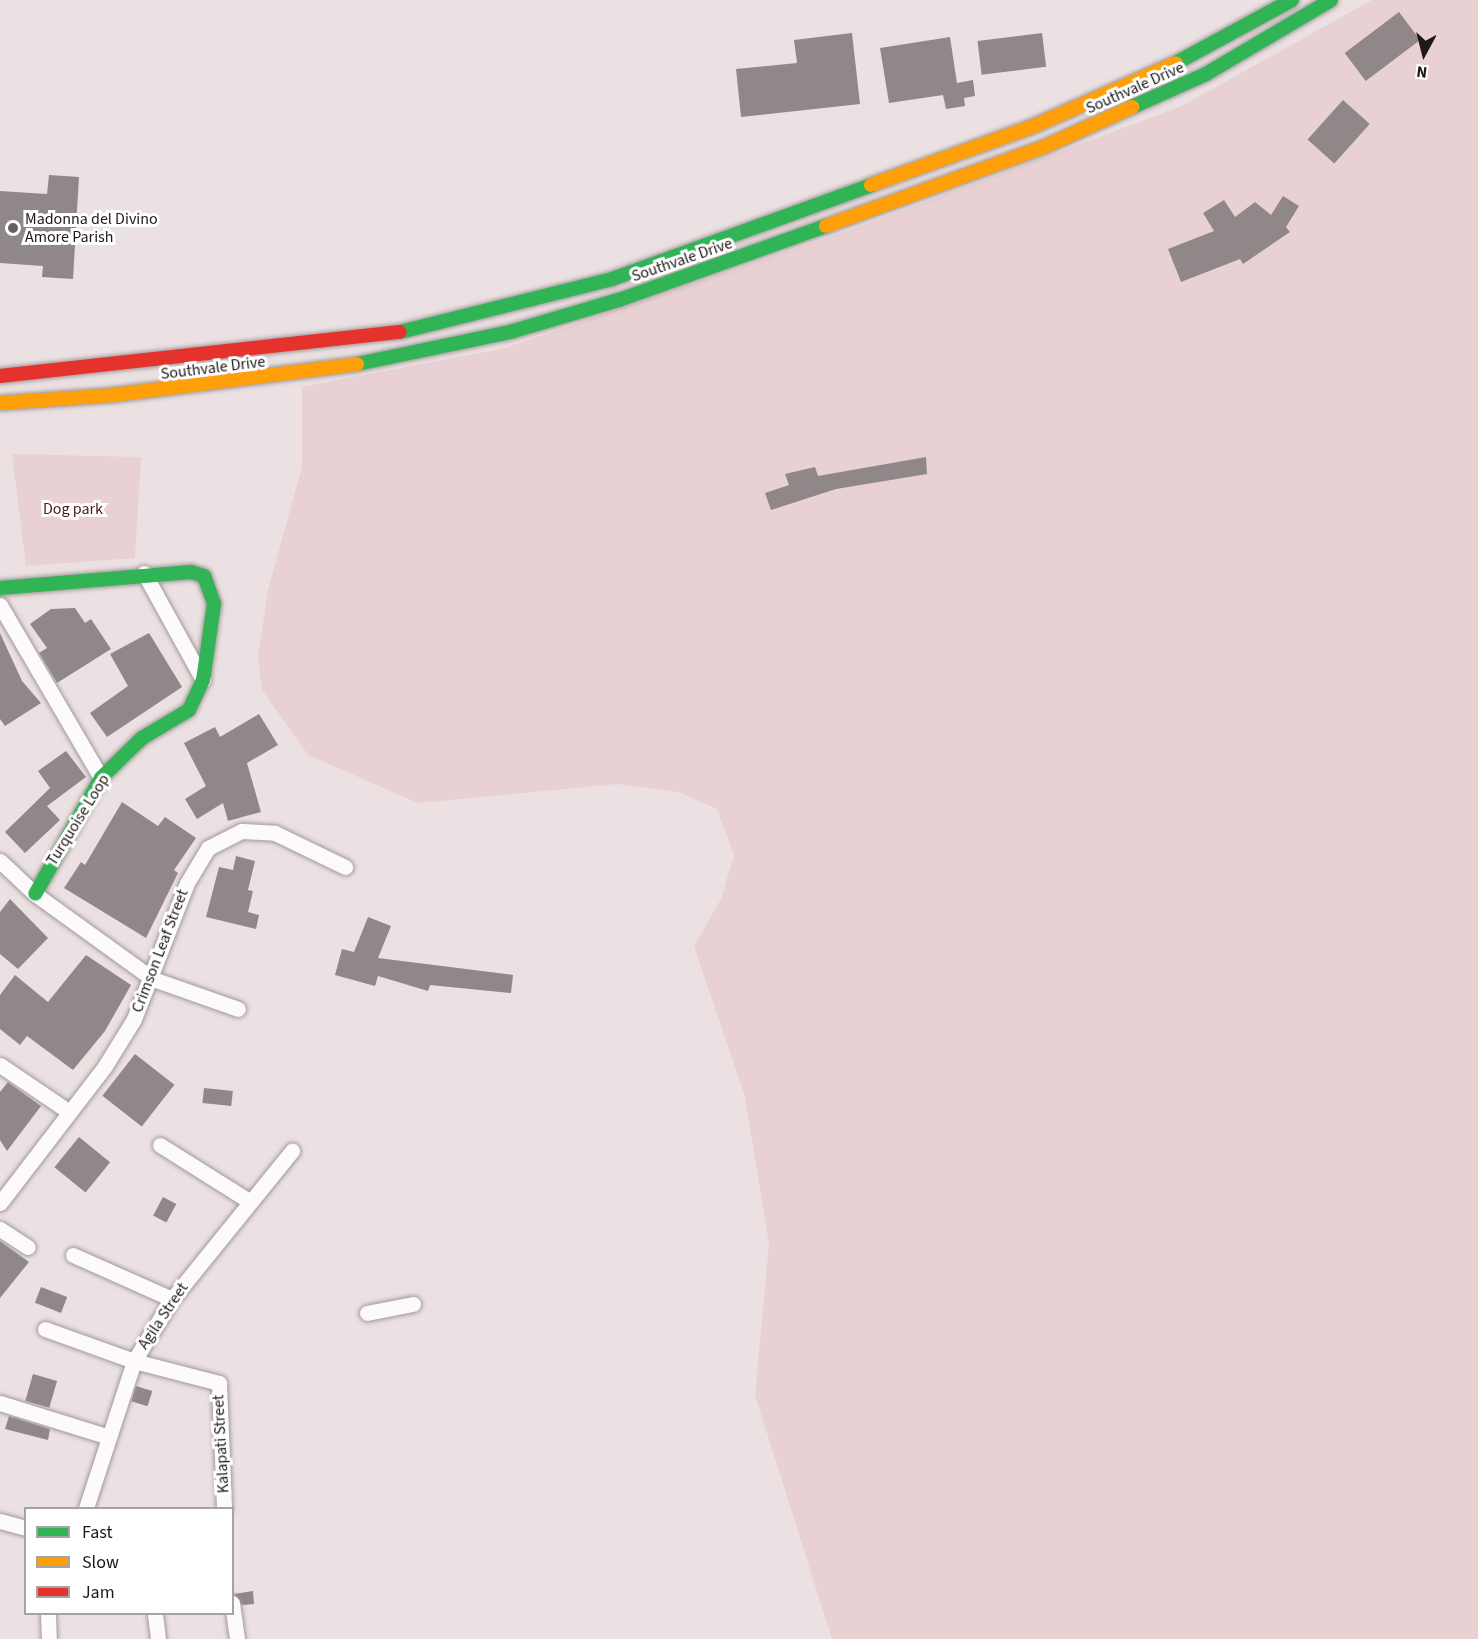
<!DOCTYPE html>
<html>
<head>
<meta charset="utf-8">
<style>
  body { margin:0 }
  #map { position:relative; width:1478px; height:1639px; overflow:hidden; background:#ece1e2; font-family:"Source Sans 3",sans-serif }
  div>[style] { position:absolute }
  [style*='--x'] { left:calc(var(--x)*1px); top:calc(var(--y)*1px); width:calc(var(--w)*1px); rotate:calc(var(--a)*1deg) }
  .green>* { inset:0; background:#e9d0d2 }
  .building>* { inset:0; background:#8f8788; transform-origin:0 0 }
  .roads { filter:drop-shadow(0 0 2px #a1999a) drop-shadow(0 0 2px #a1999a) }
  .street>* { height:15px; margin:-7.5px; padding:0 7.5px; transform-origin:7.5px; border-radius:7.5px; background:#fcfafb }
  .fast>* { height:14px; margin:-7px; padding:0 7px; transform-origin:7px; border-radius:7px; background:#30b455 }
  .slow>* { height:14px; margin:-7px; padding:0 7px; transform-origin:7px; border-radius:7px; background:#ff9f0a }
  .jam>* { height:14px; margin:-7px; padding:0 7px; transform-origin:7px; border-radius:7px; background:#e5322d }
  .dots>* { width:16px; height:16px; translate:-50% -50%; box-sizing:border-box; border:3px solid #fff; border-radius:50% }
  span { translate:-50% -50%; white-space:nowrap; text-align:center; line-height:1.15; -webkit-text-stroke:6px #fff; paint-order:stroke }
  .street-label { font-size:16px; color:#1e1818 }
  .poi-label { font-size:16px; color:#1e1818 }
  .left { translate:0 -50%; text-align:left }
  .park-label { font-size:16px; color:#4b1720 }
  .legend { position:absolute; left:24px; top:1507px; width:210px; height:108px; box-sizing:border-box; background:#fff; border:2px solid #a5a3a3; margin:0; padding:8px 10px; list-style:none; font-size:18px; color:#1e1818 }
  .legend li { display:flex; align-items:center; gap:12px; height:30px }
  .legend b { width:30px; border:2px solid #a5a3a3 }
  .north { position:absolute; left:1394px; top:24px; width:60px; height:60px; -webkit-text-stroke:4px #fff; paint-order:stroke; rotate:187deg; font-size:16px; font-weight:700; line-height:24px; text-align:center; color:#1e1818 }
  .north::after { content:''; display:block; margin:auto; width:21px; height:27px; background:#1e1818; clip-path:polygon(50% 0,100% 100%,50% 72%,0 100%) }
</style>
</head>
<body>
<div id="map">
  <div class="green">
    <i style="clip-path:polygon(1372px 0,1478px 0,1478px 1639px,832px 1639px,755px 1395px,769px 1244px,745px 1097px,694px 946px,721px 899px,734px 855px,717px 809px,679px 792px,617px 784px,418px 803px,308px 755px,262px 690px,258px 656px,268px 590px,302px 467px,302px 387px,505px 348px,845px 232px,1182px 106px)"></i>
    <i style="clip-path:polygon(12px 454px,141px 457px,135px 558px,26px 566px)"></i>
  </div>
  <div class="building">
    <i style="left:1399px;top:12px;width:35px;height:68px;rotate:53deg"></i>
    <i style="clip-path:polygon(852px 33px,860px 104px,741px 117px,736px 69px,797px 63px,794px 40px)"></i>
    <i style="left:1042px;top:33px;width:34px;height:65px;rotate:83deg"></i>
    <i style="clip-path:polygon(950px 37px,957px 83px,973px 80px,975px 96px,964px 98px,965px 106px,946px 109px,943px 95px,889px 103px,880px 48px)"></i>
    <i style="left:1343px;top:100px;width:36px;height:53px;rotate:42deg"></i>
    <i style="clip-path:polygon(49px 175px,79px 177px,73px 279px,42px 277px,43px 266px,0 263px,0 191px,47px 194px)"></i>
    <i style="clip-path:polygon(1283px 196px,1299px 206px,1286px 227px,1290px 232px,1243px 264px,1240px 259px,1181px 282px,1168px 249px,1214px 231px,1203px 213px,1224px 200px,1235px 217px,1255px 202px,1271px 215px)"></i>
    <i style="clip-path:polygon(926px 457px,927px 474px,836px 489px,771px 510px,765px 493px,789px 485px,785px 474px,815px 467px,818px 476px)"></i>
    <i style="clip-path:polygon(75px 608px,85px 623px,91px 619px,111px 649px,57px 683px,39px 653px,47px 648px,30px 624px,51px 609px)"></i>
    <i style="clip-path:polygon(0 633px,22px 681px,41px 703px,5px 726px,0 719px)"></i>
    <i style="clip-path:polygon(149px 633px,182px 687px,107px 737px,90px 713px,128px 686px,110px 654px)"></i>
    <i style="clip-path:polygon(259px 714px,278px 745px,247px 763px,261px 812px,228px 821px,223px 803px,197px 819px,185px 799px,206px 786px,184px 743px,215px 727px,220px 737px)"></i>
    <i style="clip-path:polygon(66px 751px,86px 777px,47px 806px,60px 820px,25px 853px,5px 832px,50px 788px,38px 771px)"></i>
    <i style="clip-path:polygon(122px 802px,158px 826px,165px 817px,196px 838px,174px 870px,178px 873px,146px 938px,64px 888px,81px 862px,85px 865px)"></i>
    <i style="clip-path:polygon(236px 856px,255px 861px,248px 890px,253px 891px,248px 912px,259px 915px,256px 929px,206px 917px,219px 867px,233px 870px)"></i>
    <i style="clip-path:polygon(10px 899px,48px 938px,18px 969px,0 954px,0 912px)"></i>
    <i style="clip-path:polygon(368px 917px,391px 926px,378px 958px,513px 975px,511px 993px,430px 985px,428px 991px,378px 976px,375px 986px,335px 975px,342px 949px,354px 952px)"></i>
    <i style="clip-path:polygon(86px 955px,131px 985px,105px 1031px,73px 1070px,27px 1036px,20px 1045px,0 1029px,0 995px,15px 975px,48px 1002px)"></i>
    <i style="left:135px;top:1054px;width:50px;height:53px;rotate:38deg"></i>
    <i style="clip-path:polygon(8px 1082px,41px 1106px,7px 1151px,0 1140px,0 1092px)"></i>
    <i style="left:204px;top:1088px;width:29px;height:15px;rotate:6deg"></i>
    <i style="left:79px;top:1137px;width:40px;height:39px;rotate:39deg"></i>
    <i style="left:163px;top:1197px;width:15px;height:21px;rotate:28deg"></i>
    <i style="clip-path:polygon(0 1241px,29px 1262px,0 1298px)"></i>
    <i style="left:41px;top:1287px;width:28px;height:17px;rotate:21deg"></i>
    <i style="left:33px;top:1374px;width:25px;height:28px;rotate:16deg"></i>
    <i style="left:136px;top:1386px;width:17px;height:16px;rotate:17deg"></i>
    <i style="clip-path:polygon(9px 1416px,50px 1429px,48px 1440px,5px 1429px)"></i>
    <i style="clip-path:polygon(253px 1591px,254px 1604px,242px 1605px,234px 1594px)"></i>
  </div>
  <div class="roads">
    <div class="street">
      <i style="--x:144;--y:573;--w:122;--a:61.1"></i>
      <i style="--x:0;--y:605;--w:200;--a:59.7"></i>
      <i style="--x:0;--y:861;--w:48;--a:43.3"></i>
      <i style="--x:35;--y:894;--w:145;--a:35.8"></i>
      <i style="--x:153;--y:979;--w:90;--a:19.4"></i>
      <i style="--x:0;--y:1065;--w:82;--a:34.1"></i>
      <i style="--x:160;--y:1145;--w:105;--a:32.2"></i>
      <i style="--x:0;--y:1203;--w:173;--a:-52.5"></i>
      <i style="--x:105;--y:1066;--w:55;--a:-58.3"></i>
      <i style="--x:134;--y:1019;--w:146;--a:-68.7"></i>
      <i style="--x:187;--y:883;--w:41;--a:-59"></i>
      <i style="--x:208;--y:848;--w:38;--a:-27"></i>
      <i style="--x:242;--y:831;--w:33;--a:3"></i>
      <i style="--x:275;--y:833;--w:78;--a:25.9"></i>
      <i style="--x:0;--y:1229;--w:33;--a:33"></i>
      <i style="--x:73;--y:1255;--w:108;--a:24"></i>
      <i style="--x:367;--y:1313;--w:47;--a:-11.1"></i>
      <i style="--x:45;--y:1329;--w:95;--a:19.8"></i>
      <i style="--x:134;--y:1361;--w:88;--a:14.5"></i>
      <i style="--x:219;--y:1383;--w:125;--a:87.7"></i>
      <i style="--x:0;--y:1403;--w:111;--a:17.3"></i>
      <i style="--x:86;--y:1508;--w:155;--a:-71.9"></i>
      <i style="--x:134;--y:1361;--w:73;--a:-58.5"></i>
      <i style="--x:172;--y:1299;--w:191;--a:-51"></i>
      <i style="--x:0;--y:1521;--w:27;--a:15"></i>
      <i style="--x:232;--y:1603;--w:36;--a:82"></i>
      <i style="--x:48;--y:1614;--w:25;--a:88"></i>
      <i style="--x:155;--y:1614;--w:25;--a:83"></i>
    </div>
    <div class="fast">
      <i style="--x:1176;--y:63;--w:132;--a:-28.5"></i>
      <i style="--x:1132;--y:107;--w:81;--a:-24"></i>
      <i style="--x:1206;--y:74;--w:145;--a:-30.6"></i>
      <i style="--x:400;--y:332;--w:219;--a:-14"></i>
      <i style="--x:612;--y:279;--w:276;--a:-19.9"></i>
      <i style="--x:357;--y:364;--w:156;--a:-11.8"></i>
      <i style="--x:510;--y:332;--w:114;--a:-16.4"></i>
      <i style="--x:619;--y:300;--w:220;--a:-19.7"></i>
      <i style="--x:0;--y:588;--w:192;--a:-4.8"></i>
      <i style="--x:191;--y:572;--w:14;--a:17"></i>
      <i style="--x:204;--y:576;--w:30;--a:70"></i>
      <i style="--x:214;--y:604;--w:77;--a:98.2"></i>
      <i style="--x:203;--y:680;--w:33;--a:115"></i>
      <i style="--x:189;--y:710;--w:55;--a:149.2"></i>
      <i style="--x:142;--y:738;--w:57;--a:135.7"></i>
      <i style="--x:101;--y:778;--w:133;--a:119.6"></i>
    </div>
    <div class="slow">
      <i style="--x:871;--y:185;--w:173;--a:-19.9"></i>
      <i style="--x:1034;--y:126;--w:155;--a:-23.9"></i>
      <i style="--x:826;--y:226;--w:232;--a:-19.9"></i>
      <i style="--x:1044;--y:147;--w:97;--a:-24.4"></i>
      <i style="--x:0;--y:403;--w:113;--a:-4"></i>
      <i style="--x:113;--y:395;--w:246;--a:-7.2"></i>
    </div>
    <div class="jam">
      <i style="--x:0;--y:376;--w:402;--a:-6.3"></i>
    </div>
  </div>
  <div class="dots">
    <i style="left:13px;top:228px;background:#665e5f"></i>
  </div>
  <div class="street-label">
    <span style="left:1135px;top:88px;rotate:-24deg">Southvale Drive</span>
    <span style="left:682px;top:260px;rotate:-19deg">Southvale Drive</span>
    <span style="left:213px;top:368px;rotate:-7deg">Southvale Drive</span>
    <span style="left:78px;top:820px;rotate:-58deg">Turquoise Loop</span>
    <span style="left:160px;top:951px;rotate:-69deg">Crimson Leaf Street</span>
    <span style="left:163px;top:1316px;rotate:-56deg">Agila Street</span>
    <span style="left:221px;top:1444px;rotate:-93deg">Kalapati Street</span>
  </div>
  <div class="poi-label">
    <span class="left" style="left:25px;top:228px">Madonna del Divino<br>Amore Parish</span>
  </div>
  <div class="park-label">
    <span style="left:73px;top:509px">Dog park</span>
  </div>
  <ul class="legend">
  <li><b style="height:8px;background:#30b455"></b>Fast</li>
  <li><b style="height:8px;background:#ff9f0a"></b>Slow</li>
  <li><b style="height:8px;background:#e5322d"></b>Jam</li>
  </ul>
  <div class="north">N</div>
</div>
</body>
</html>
